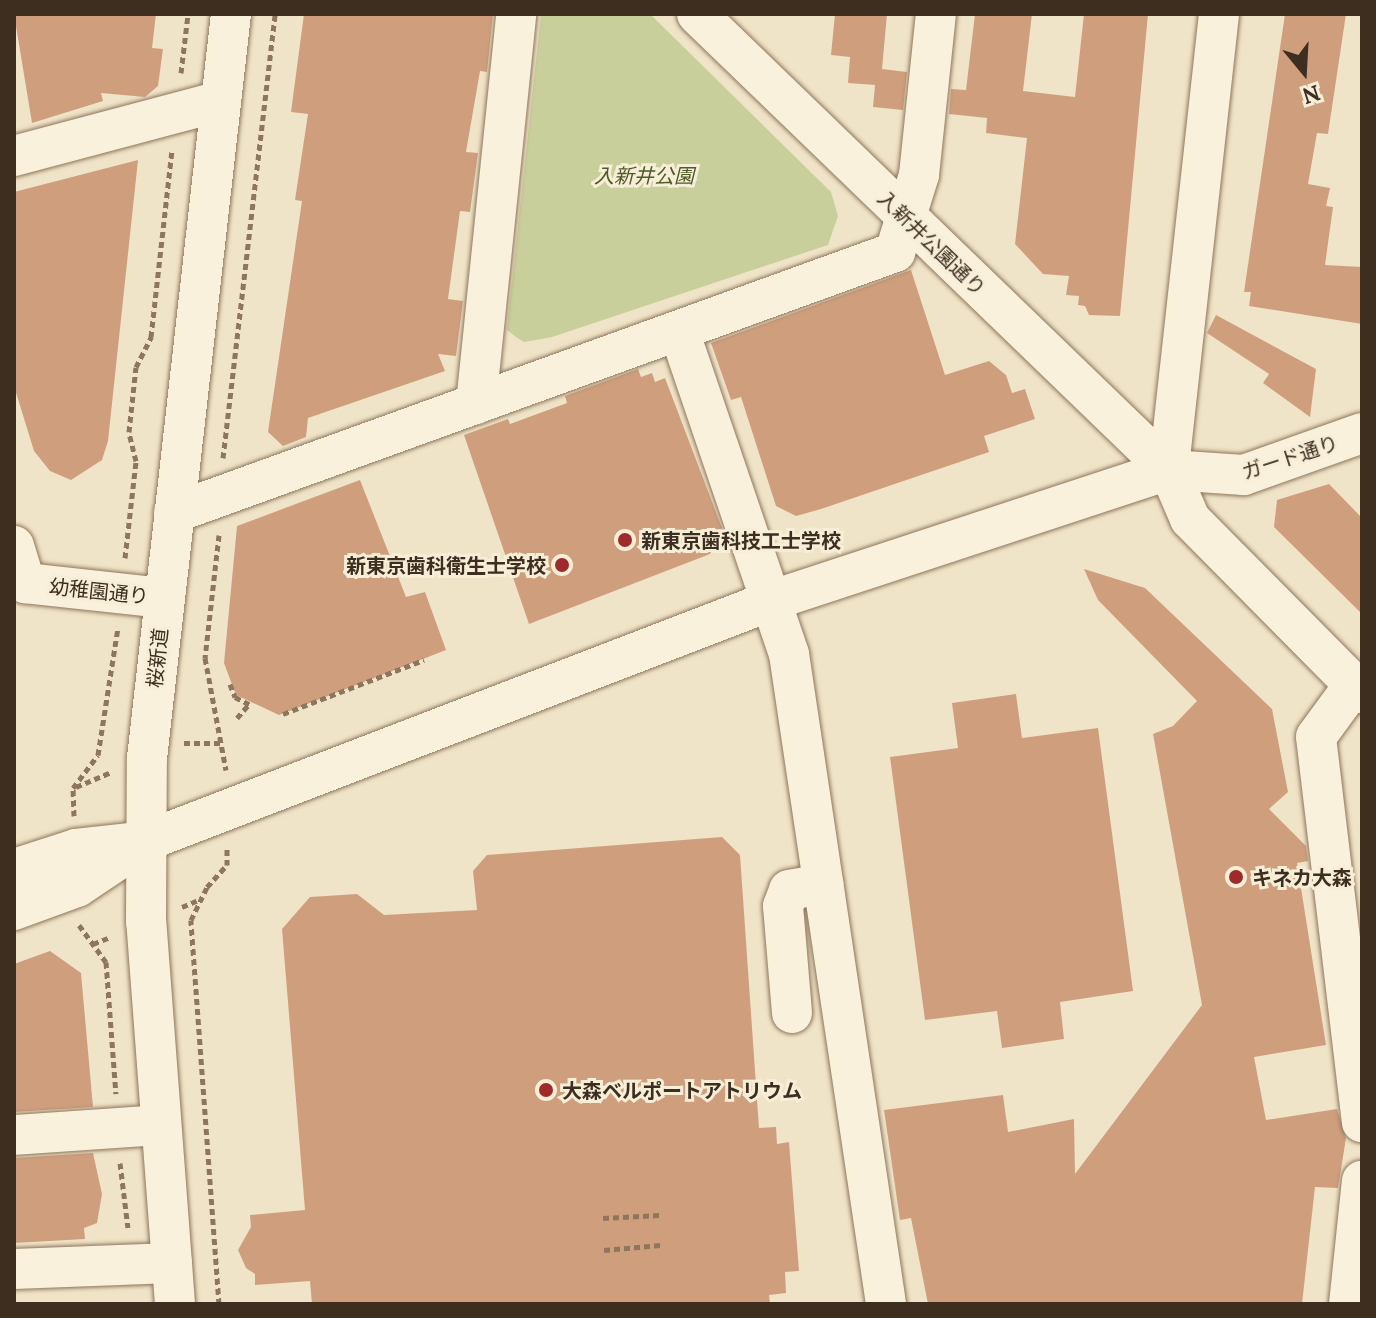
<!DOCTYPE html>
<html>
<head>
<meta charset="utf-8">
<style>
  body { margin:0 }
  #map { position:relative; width:1376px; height:1318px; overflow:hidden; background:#f0e4c8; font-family:Lora,"Noto Sans JP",serif }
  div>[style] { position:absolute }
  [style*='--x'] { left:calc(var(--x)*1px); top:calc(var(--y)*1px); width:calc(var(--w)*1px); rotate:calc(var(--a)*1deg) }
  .green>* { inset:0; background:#c9cf9b }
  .building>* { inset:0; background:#cf9f7d }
  .path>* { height:5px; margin-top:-2.5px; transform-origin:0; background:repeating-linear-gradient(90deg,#8d765c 0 6px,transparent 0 10px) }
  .roads { filter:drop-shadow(0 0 2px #8d765c) drop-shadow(0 0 2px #8d765c) }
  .minor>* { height:40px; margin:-20px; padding:0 20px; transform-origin:20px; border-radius:20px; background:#faf1dc }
  .dots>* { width:22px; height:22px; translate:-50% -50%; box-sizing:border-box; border:4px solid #f7eed8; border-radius:50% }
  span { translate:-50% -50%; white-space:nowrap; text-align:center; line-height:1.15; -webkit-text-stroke:6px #f7eed8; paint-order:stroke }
  .park-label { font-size:20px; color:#4d5a26; font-style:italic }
  .street-label { font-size:20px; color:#3d2e20 }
  .poi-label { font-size:20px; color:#3d2e20; font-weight:700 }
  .left { translate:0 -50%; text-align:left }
  .right { translate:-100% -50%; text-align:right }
  .frame { position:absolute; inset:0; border:16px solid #3d2e20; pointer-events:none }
  .north { position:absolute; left:1264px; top:32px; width:80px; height:80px; -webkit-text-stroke:6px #f7eed8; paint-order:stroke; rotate:162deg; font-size:22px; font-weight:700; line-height:32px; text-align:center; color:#3d2e20 }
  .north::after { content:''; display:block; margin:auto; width:28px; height:36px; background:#3d2e20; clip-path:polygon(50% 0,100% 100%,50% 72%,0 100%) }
</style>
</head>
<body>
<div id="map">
  <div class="green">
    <i style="clip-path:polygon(541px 14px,650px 14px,831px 192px,838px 216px,828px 245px,552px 337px,524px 342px,516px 337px,507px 330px,508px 319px)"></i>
  </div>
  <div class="building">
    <i style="clip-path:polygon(14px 14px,156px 14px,152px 48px,163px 49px,158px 86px,145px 97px,101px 93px,103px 101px,32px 123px)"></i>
    <i style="clip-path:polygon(304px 14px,493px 14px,487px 72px,480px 71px,466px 152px,478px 153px,470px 212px,460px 211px,448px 299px,463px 301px,456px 356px,438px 354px,445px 371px,308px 418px,306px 437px,283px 446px,268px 432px,302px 201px,295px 200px,308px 114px,291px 112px)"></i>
    <i style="clip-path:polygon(835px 14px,887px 14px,882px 69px,907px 72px,903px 110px,873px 107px,875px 85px,848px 83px,850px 57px,831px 55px)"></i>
    <i style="clip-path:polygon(975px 14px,1032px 14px,1023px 91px,1075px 97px,1084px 14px,1148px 14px,1120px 316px,1089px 315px,1085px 306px,1078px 305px,1079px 296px,1066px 295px,1069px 276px,1043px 274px,1015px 244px,1027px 138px,986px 133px,987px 118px,949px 114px,951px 89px,966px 90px)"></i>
    <i style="clip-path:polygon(1285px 14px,1346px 14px,1328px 134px,1317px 133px,1308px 184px,1330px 188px,1326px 206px,1333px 207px,1325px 265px,1362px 267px,1362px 324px,1249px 306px,1251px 292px,1244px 292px)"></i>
    <i style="clip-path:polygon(138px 160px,108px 441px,102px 460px,71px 480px,50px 471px,34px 451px,14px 386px,14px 192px)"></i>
    <i style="clip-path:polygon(911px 270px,945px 375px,989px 361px,1006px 375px,1012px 393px,1025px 389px,1035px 419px,984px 436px,989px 452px,821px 509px,796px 516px,776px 506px,741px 397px,731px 400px,711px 343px)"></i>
    <i style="clip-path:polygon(1216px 315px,1316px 369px,1310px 417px,1263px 383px,1269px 374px,1207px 333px)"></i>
    <i style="clip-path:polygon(638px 369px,641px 377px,652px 373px,655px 382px,665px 378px,722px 528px,710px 554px,529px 624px,464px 435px,508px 419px,510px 424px,567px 403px,565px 396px)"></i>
    <i style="clip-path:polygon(360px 480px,406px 597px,425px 592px,446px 650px,279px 715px,236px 695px,224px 663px,237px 526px)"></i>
    <i style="clip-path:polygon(1329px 484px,1362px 518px,1362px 614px,1274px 527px,1277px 500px)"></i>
    <i style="clip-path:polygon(1084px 569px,1145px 588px,1272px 709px,1288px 792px,1269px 809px,1306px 846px,1308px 861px,1297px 863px,1326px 1045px,1254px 1057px,1266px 1120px,1337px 1109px,1346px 1138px,1338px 1188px,1315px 1187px,1302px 1304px,928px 1304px,911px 1218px,900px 1220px,884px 1110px,1003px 1095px,1008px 1132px,1074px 1119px,1075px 1174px,1202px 1005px,1153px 734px,1173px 726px,1197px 701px,1098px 600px)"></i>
    <i style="clip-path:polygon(1016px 694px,1022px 738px,1098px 728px,1133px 991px,1060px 1002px,1064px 1039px,1002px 1048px,997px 1011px,925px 1020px,890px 757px,958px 748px,952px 703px)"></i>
    <i style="clip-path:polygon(722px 837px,740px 855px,759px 1128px,776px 1127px,777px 1144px,789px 1142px,799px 1271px,785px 1272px,786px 1293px,769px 1295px,770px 1304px,312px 1304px,310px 1281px,255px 1285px,255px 1274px,246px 1268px,238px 1250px,251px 1227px,250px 1215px,305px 1210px,282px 929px,310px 897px,357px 894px,384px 915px,477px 910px,473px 871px,487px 855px)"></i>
    <i style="clip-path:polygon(50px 951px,81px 973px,93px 1107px,14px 1112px,14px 964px)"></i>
    <i style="clip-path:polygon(93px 1153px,102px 1194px,97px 1223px,84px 1228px,85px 1239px,14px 1243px,14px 1158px)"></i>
  </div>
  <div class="path">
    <i style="--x:181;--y:73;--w:59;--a:-83.2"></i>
    <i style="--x:223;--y:458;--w:447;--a:-83.3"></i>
    <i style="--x:219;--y:535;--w:124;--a:96.5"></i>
    <i style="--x:205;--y:658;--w:114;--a:79.4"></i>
    <i style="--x:125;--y:558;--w:98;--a:-83.5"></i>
    <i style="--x:136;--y:461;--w:30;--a:-104"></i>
    <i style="--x:129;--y:432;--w:65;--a:-83.9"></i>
    <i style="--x:136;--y:367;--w:34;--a:-63"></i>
    <i style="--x:151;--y:337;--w:188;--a:-83.6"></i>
    <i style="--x:230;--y:684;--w:14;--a:69"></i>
    <i style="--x:235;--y:697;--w:16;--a:27"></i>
    <i style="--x:283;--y:714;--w:151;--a:-21"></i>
    <i style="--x:237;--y:718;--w:18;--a:-49"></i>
    <i style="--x:184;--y:743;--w:38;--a:0"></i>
    <i style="--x:76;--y:787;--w:38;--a:-23"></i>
    <i style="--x:74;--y:816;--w:28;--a:-92"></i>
    <i style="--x:73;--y:788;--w:41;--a:-52.9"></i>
    <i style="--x:98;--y:755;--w:130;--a:-81.1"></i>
    <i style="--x:182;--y:907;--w:21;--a:-23"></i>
    <i style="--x:79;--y:925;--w:46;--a:53.9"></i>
    <i style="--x:106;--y:962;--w:132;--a:85.7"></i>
    <i style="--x:93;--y:944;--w:18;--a:-22"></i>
    <i style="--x:120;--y:1163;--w:65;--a:83"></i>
    <i style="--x:603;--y:1218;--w:57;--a:-3"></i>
    <i style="--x:604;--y:1250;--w:57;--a:-5"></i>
    <i style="--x:219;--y:1304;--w:385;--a:-94.2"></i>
    <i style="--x:191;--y:920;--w:37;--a:-64"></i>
    <i style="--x:207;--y:887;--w:30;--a:-48"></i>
    <i style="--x:227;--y:865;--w:17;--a:-90"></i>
  </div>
  <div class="roads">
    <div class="minor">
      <i style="--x:697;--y:14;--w:656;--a:44.01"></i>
      <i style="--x:1219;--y:14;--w:459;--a:96.3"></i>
      <i style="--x:1169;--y:470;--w:53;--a:66.8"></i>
      <i style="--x:1190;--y:519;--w:245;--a:45.3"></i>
      <i style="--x:14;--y:156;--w:214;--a:-14.9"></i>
      <i style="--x:679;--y:331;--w:341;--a:71.2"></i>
      <i style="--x:789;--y:654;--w:657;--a:81.51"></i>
      <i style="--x:476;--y:404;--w:392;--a:-84.1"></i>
      <i style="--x:174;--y:513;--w:767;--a:-19.9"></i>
      <i style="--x:895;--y:252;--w:81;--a:-72.7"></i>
      <i style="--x:919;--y:175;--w:162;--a:-84"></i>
      <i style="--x:14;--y:546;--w:39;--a:73"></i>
      <i style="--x:25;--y:583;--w:140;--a:6.2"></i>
      <i style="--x:1354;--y:685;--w:64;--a:126.2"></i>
      <i style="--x:1316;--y:737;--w:388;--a:83.2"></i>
      <i style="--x:14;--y:869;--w:65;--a:-17.9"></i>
      <i style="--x:76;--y:849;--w:62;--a:-6.4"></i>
      <i style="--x:14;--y:910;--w:67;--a:-20.1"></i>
      <i style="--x:77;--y:887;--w:83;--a:-33.7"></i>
      <i style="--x:146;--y:841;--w:672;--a:-21.03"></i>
      <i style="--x:773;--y:600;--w:417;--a:-18.2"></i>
      <i style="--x:1169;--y:470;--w:75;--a:3.8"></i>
      <i style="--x:1244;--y:475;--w:125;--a:-19.6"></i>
      <i style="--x:792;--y:1013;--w:107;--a:-94.8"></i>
      <i style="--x:783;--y:906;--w:17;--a:-69"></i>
      <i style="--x:789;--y:890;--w:35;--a:-10"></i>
      <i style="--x:14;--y:1135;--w:147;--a:-3.9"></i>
      <i style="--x:14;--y:1269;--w:158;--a:-2.2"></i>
      <i style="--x:175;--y:1304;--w:383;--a:-94.3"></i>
      <i style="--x:146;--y:922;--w:164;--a:-89.7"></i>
      <i style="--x:147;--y:758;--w:749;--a:-83.56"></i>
      <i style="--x:1349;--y:1304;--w:124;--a:-84"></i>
    </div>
  </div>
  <div class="dots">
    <i style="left:625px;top:540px;background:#9e2a2b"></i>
    <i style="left:562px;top:565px;background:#9e2a2b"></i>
    <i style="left:1236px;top:877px;background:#9e2a2b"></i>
    <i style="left:546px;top:1090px;background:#9e2a2b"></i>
  </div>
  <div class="park-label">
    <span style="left:644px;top:175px">入新井公園</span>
  </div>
  <div class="street-label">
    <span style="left:932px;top:243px;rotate:44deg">入新井公園通り</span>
    <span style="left:1290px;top:457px;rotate:-18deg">ガード通り</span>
    <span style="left:99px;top:591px;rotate:6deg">幼稚園通り</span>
    <span style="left:157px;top:658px;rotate:-84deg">桜新道</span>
  </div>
  <div class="poi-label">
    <span class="left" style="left:641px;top:540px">新東京歯科技工士学校</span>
    <span class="right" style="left:546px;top:565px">新東京歯科衛生士学校</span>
    <span class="left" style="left:1252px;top:877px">キネカ大森</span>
    <span class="left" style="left:562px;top:1090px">大森ベルポートアトリウム</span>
  </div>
  <div class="frame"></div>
  <div class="north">N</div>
</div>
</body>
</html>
